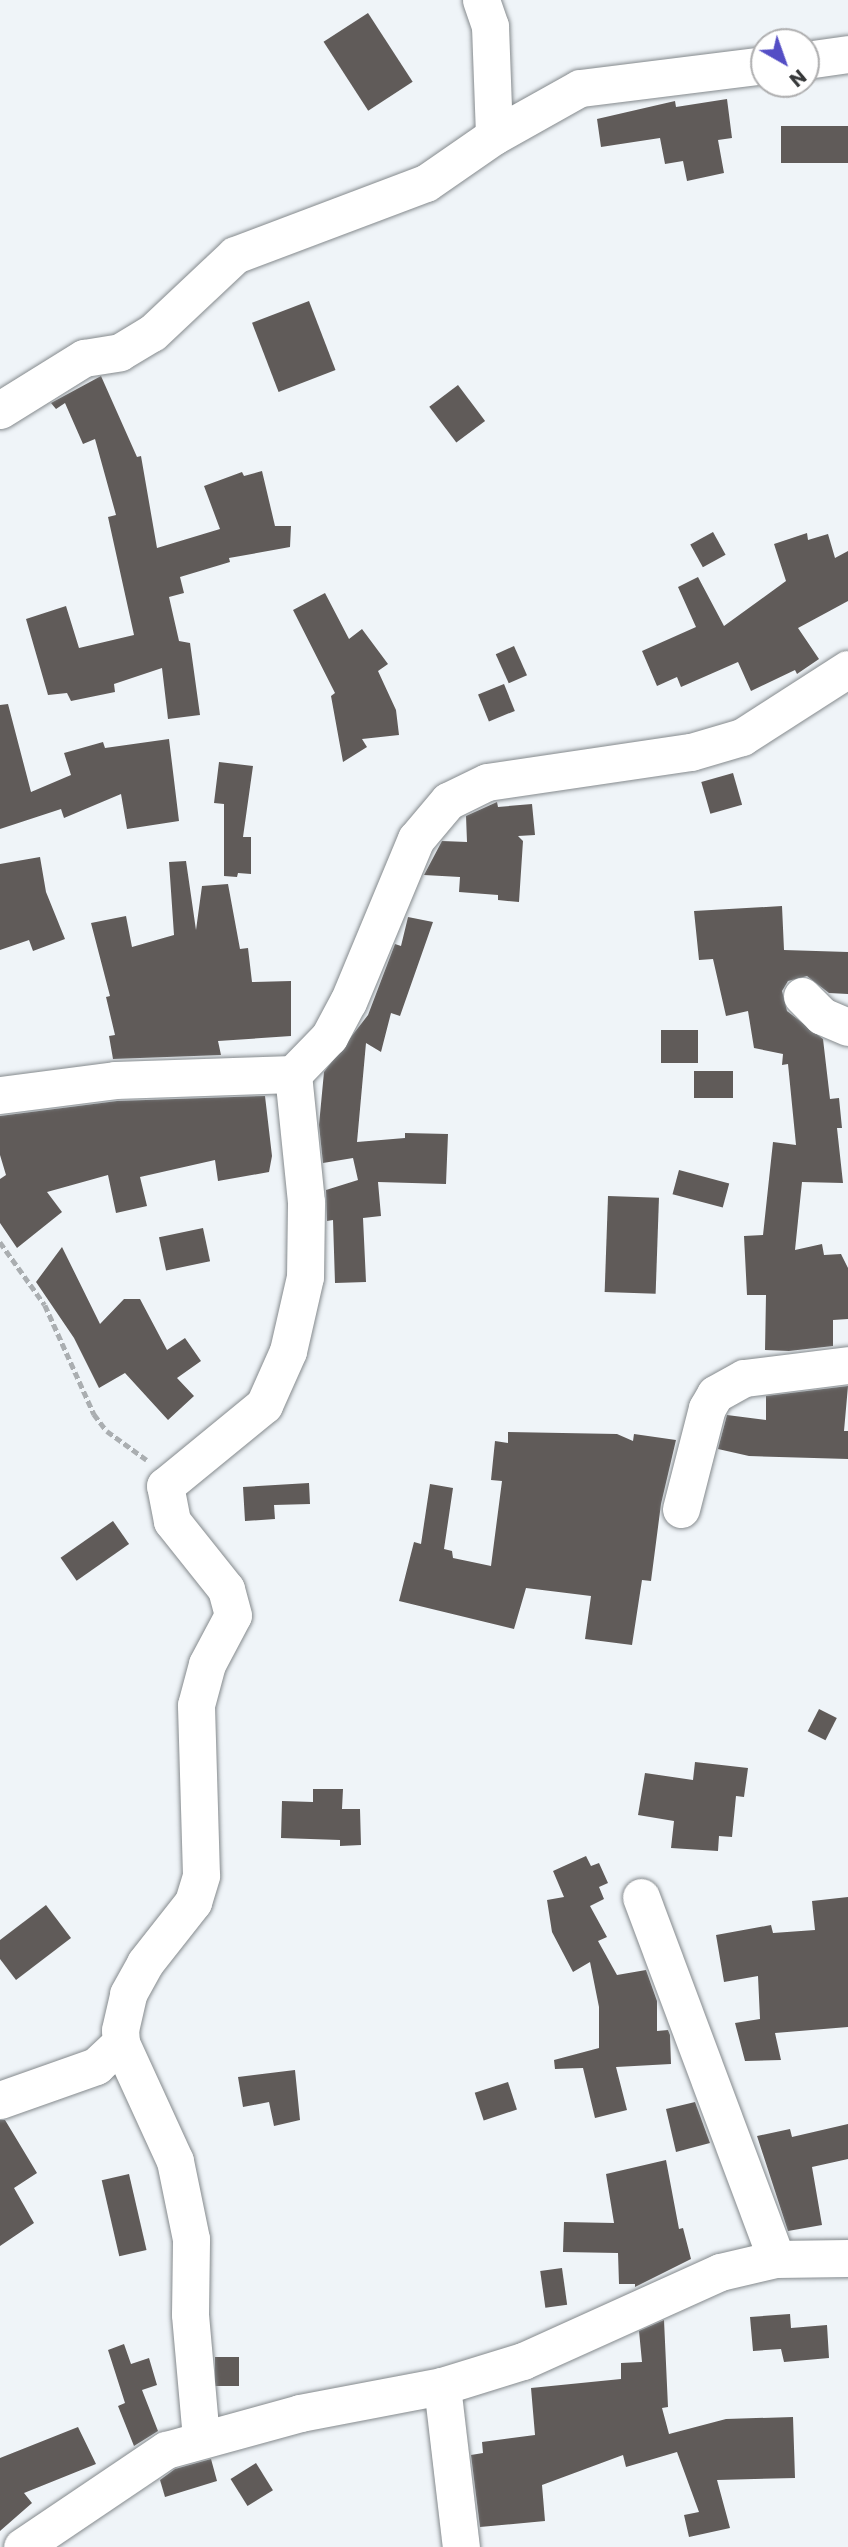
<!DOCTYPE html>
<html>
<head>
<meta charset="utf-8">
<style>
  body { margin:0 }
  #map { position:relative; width:848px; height:2547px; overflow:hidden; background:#eff4f8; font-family:Poppins,sans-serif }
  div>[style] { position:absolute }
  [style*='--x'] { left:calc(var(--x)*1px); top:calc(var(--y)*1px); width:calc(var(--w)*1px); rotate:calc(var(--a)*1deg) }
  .building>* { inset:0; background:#605b59; transform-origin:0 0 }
  .path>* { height:4.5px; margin-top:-2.25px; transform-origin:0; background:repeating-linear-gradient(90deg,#aaaeb1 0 7px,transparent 0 10.5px) }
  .roads { filter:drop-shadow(0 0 2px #858a8d) drop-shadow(0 0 2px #858a8d) }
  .minor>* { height:37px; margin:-18.5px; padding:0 18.5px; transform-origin:18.5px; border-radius:18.5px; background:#fff }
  span { translate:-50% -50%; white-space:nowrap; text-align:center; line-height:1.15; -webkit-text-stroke:7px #fff; paint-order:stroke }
  .north { position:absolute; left:750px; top:28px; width:70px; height:70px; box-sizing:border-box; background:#fff; border:2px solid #afafb0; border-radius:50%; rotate:140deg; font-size:19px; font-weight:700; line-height:28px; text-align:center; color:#363839 }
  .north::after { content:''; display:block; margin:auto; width:24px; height:32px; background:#544ec5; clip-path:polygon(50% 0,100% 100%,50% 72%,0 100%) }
</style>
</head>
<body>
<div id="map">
  <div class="building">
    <i style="left:368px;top:13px;width:82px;height:53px;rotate:57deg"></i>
    <i style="clip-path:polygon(727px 99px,732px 138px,718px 140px,724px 173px,687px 181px,683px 161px,665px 164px,660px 138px,601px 147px,597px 119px,675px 101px,676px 107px)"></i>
    <i style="left:848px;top:126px;width:37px;height:67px;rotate:90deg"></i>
    <i style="left:309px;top:301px;width:74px;height:61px;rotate:69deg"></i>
    <i style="clip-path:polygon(101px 376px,137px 457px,141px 456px,157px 548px,220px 529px,204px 486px,242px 472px,244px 476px,262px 471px,275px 526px,291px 526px,290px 547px,229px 558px,230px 562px,180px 577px,184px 593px,169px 597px,179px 641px,190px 643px,200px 715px,168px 719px,162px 668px,114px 684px,115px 692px,71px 701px,67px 693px,48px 695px,26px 619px,66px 606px,79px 648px,134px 635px,108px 517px,116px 515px,95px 439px,83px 444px,65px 403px,56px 409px,51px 403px)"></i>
    <i style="left:458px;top:385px;width:45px;height:36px;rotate:53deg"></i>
    <i style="left:713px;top:532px;width:26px;height:26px;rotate:61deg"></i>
    <i style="clip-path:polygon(807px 533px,808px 540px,828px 534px,835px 558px,848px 551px,848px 601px,798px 628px,819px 659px,797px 674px,795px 670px,751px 691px,738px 662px,681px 687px,677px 677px,657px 686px,642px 651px,696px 627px,678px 587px,698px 577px,724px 626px,786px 581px,774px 544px)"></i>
    <i style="clip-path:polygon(325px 593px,349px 639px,362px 629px,388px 664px,378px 671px,396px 710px,399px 735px,362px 739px,367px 747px,343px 762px,331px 696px,335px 693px,293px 610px)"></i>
    <i style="left:514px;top:646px;width:32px;height:20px;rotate:66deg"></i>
    <i style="left:504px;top:684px;width:29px;height:28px;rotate:68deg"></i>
    <i style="clip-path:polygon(8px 704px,31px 792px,71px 775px,64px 753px,103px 742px,105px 748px,169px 739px,179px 821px,127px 829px,121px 794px,64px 818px,61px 809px,0 829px,0 705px)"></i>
    <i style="clip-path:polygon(219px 762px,253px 766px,243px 837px,251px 837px,251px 874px,238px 873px,237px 877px,224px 876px,224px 804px,214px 803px)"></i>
    <i style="left:733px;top:773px;width:33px;height:33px;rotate:74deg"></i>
    <i style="clip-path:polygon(497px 802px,498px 807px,532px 804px,535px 835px,518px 836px,523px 841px,519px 902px,498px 900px,498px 895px,459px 892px,460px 877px,424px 875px,442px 841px,467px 842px,466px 816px)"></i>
    <i style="clip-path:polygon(40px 857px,46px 892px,65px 939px,33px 951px,29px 940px,0 950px,0 864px)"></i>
    <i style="clip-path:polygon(186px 861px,196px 930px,202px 886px,228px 884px,240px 949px,248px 948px,252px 982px,291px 981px,291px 1036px,218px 1041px,221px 1055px,113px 1059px,109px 1036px,115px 1035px,106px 997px,110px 996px,91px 923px,126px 916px,132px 947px,174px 935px,169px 862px)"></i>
    <i style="clip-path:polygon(782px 906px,784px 950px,848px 952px,848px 994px,829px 993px,807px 976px,788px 981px,782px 991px,787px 1011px,823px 1039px,830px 1099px,839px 1098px,842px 1128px,837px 1128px,843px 1183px,802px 1182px,795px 1250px,822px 1244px,824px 1255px,841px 1254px,848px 1268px,848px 1319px,833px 1320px,833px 1346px,789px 1351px,765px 1350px,766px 1295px,747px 1295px,744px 1236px,763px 1235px,773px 1142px,796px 1145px,788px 1064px,782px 1065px,783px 1054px,754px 1048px,748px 1011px,726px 1016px,713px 959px,699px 960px,694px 911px)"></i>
    <i style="clip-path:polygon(408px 917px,433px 922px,400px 1016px,391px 1013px,381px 1052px,366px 1043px,357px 1142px,405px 1138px,405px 1133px,448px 1134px,446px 1184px,378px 1182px,381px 1216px,363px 1218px,366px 1282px,335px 1283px,333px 1220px,327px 1221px,326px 1190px,358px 1180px,353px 1158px,323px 1163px,319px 1125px,324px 1072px,368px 1015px,395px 944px,401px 946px)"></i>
    <i style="left:698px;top:1030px;width:33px;height:37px;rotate:90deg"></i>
    <i style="left:694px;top:1071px;width:39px;height:27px"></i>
    <i style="clip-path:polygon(265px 1096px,272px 1156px,269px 1172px,218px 1181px,215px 1160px,140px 1177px,147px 1206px,116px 1213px,108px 1175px,47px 1192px,62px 1212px,17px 1248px,0 1223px,0 1179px,6px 1175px,0 1155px,0 1116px,117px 1101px)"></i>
    <i style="left:679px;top:1170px;width:52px;height:25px;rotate:15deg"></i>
    <i style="left:608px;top:1196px;width:51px;height:96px;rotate:2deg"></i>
    <i style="left:203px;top:1228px;width:34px;height:45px;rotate:78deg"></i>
    <i style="clip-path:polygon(62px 1247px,100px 1324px,124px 1299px,140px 1299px,167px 1350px,185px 1338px,201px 1361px,177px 1378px,194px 1396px,168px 1420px,125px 1373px,99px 1388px,74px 1338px,36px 1282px)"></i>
    <i style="clip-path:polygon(848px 1386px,844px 1431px,848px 1431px,848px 1459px,749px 1456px,718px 1449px,727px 1415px,766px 1420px,766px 1396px)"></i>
    <i style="clip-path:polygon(508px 1432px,617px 1434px,633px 1441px,634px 1434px,676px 1440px,661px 1504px,651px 1581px,642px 1580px,632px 1645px,585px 1639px,591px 1596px,526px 1588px,514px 1629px,399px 1601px,414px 1542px,421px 1544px,430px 1484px,453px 1488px,444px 1549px,452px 1551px,453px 1558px,491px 1566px,502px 1481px,491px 1480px,495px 1441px,508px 1443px)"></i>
    <i style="clip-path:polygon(309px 1483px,310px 1504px,274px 1505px,275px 1519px,245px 1521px,243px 1487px)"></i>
    <i style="left:113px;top:1521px;width:28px;height:64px;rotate:55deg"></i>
    <i style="left:819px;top:1709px;width:20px;height:25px;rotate:27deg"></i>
    <i style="clip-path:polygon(695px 1762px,748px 1768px,744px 1797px,736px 1796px,732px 1837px,719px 1836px,718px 1851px,671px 1848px,674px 1821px,638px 1815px,645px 1773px,693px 1780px)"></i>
    <i style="clip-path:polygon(313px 1789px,343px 1789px,342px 1809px,360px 1809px,361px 1845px,340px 1846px,340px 1840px,281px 1838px,282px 1801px,313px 1802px)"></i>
    <i style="clip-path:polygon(586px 1856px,591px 1866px,599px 1863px,608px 1883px,599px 1887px,604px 1899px,590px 1906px,607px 1937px,598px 1941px,617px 1975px,646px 1970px,657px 2001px,657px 2031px,668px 2030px,670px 2035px,671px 2064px,616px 2067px,627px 2110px,595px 2118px,583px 2068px,555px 2069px,554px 2060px,599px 2048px,599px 2007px,590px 1962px,573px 1972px,552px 1932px,547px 1900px,564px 1897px,553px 1871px)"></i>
    <i style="clip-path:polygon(848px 1897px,848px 2027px,775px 2033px,781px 2060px,745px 2061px,735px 2023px,760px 2019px,758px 1976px,724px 1982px,716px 1935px,771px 1925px,773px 1933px,815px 1930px,812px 1901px)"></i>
    <i style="clip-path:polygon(46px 1905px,71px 1938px,16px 1980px,0 1959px,0 1940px)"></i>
    <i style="clip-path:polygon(295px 2070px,300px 2120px,274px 2126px,269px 2102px,243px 2107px,238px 2077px)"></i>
    <i style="left:508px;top:2082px;width:29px;height:35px;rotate:72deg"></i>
    <i style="clip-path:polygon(695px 2102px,710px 2143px,676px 2152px,666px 2109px)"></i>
    <i style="clip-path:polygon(0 2120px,5px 2120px,37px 2173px,14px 2188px,34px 2223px,0 2246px)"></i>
    <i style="clip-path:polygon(848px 2124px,848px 2159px,812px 2167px,822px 2225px,788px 2231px,757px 2136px,790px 2129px,792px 2137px)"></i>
    <i style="clip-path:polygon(666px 2160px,679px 2229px,683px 2228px,691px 2259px,635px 2287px,635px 2284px,619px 2284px,618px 2253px,563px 2252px,564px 2222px,614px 2223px,606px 2174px)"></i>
    <i style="left:129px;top:2174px;width:78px;height:28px;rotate:77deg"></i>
    <i style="left:562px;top:2268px;width:37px;height:22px;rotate:82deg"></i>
    <i style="clip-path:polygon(790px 2314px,791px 2328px,827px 2325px,829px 2358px,784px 2362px,781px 2349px,753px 2351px,750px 2317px)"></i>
    <i style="clip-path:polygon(664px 2320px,668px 2407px,662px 2408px,669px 2434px,726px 2419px,793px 2417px,795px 2478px,717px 2480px,730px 2528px,689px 2537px,684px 2515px,699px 2512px,677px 2452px,626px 2467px,623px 2455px,542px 2485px,545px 2521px,480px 2527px,471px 2455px,483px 2453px,482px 2442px,535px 2435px,531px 2388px,621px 2379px,621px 2363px,642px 2362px,639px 2331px)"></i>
    <i style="clip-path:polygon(124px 2344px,131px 2364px,149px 2358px,157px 2385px,142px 2390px,158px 2431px,134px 2446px,118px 2406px,125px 2403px,108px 2350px)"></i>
    <i style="left:239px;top:2357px;width:29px;height:24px;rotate:90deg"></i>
    <i style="clip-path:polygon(78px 2427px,96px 2464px,24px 2493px,32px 2503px,0 2531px,0 2458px)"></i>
    <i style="clip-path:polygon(211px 2459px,217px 2481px,165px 2497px,160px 2480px,175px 2469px)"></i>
    <i style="left:256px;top:2463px;width:32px;height:30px;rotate:58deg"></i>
  </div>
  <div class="path">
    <i style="--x:0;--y:1242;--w:77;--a:54.5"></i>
    <i style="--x:45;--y:1305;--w:120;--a:65.8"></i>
    <i style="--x:94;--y:1414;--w:21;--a:53"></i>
    <i style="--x:107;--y:1431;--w:49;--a:35.9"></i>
  </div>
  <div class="roads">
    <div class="minor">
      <i style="--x:481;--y:0;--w:28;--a:71"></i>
      <i style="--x:490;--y:26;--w:110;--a:87.9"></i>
      <i style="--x:806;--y:60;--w:42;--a:-8.1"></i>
      <i style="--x:0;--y:410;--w:99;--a:-31.8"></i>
      <i style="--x:84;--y:358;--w:36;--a:-9"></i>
      <i style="--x:120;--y:352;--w:37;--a:-31"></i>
      <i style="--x:152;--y:333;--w:114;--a:-43.2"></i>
      <i style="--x:235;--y:255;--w:204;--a:-20.7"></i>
      <i style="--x:426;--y:183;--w:83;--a:-34.7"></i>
      <i style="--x:494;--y:136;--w:98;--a:-29.2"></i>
      <i style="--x:580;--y:88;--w:185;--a:-7.1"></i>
      <i style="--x:802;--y:996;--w:28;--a:45"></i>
      <i style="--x:822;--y:1016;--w:28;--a:23"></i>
      <i style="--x:0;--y:1095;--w:116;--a:-7.4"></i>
      <i style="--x:115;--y:1080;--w:178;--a:-1.9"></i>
      <i style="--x:293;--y:1074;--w:52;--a:-45.8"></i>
      <i style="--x:329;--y:1037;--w:40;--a:-62"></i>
      <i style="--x:348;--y:1002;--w:177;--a:-67.4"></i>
      <i style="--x:416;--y:839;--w:50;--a:-49.9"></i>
      <i style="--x:448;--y:801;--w:43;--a:-26"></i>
      <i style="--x:487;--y:782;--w:206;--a:-8.4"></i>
      <i style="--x:691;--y:752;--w:53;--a:-16.4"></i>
      <i style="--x:742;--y:737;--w:126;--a:-32.7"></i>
      <i style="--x:681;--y:1509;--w:104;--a:-75.6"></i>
      <i style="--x:707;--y:1408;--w:16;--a:-60"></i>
      <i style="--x:715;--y:1394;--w:33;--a:-29"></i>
      <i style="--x:744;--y:1378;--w:105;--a:-7.1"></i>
      <i style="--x:641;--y:1897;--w:386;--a:69.5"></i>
      <i style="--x:0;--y:2100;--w:102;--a:-19.5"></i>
      <i style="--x:96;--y:2066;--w:34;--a:-43"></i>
      <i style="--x:442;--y:2386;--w:162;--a:83.3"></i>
      <i style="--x:201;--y:2438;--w:124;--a:-95.1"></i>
      <i style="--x:190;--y:2314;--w:75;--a:-89.2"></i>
      <i style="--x:191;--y:2239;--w:80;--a:-101.6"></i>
      <i style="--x:175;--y:2161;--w:130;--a:-114.6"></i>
      <i style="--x:121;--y:2043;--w:13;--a:-94"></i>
      <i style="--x:120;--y:2030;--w:37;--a:-77"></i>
      <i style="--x:128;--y:1994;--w:35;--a:-61"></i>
      <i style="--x:145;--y:1963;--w:78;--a:-51.8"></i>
      <i style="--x:193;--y:1902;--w:28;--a:-73"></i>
      <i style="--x:201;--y:1875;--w:170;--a:-91.7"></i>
      <i style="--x:196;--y:1705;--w:42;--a:-75"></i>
      <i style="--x:207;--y:1664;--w:55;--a:-62"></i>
      <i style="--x:233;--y:1615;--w:27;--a:-105"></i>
      <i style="--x:226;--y:1589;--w:87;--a:-128.5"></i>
      <i style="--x:172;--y:1521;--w:36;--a:-101"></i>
      <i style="--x:165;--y:1486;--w:128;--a:-39.3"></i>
      <i style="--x:264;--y:1405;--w:59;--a:-66"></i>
      <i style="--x:288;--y:1351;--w:76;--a:-77.1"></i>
      <i style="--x:305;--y:1277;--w:75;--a:-89.2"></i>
      <i style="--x:306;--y:1202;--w:129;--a:-95.8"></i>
      <i style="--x:22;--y:2547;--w:174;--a:-34"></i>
      <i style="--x:166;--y:2450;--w:139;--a:-15.4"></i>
      <i style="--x:300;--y:2413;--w:145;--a:-10.8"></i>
      <i style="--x:442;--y:2386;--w:85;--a:-17.2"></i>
      <i style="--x:523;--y:2361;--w:216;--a:-24.3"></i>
      <i style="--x:720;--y:2272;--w:57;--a:-13.1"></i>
      <i style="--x:776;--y:2259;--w:72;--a:-0.8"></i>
    </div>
  </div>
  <div class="north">N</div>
</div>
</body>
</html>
